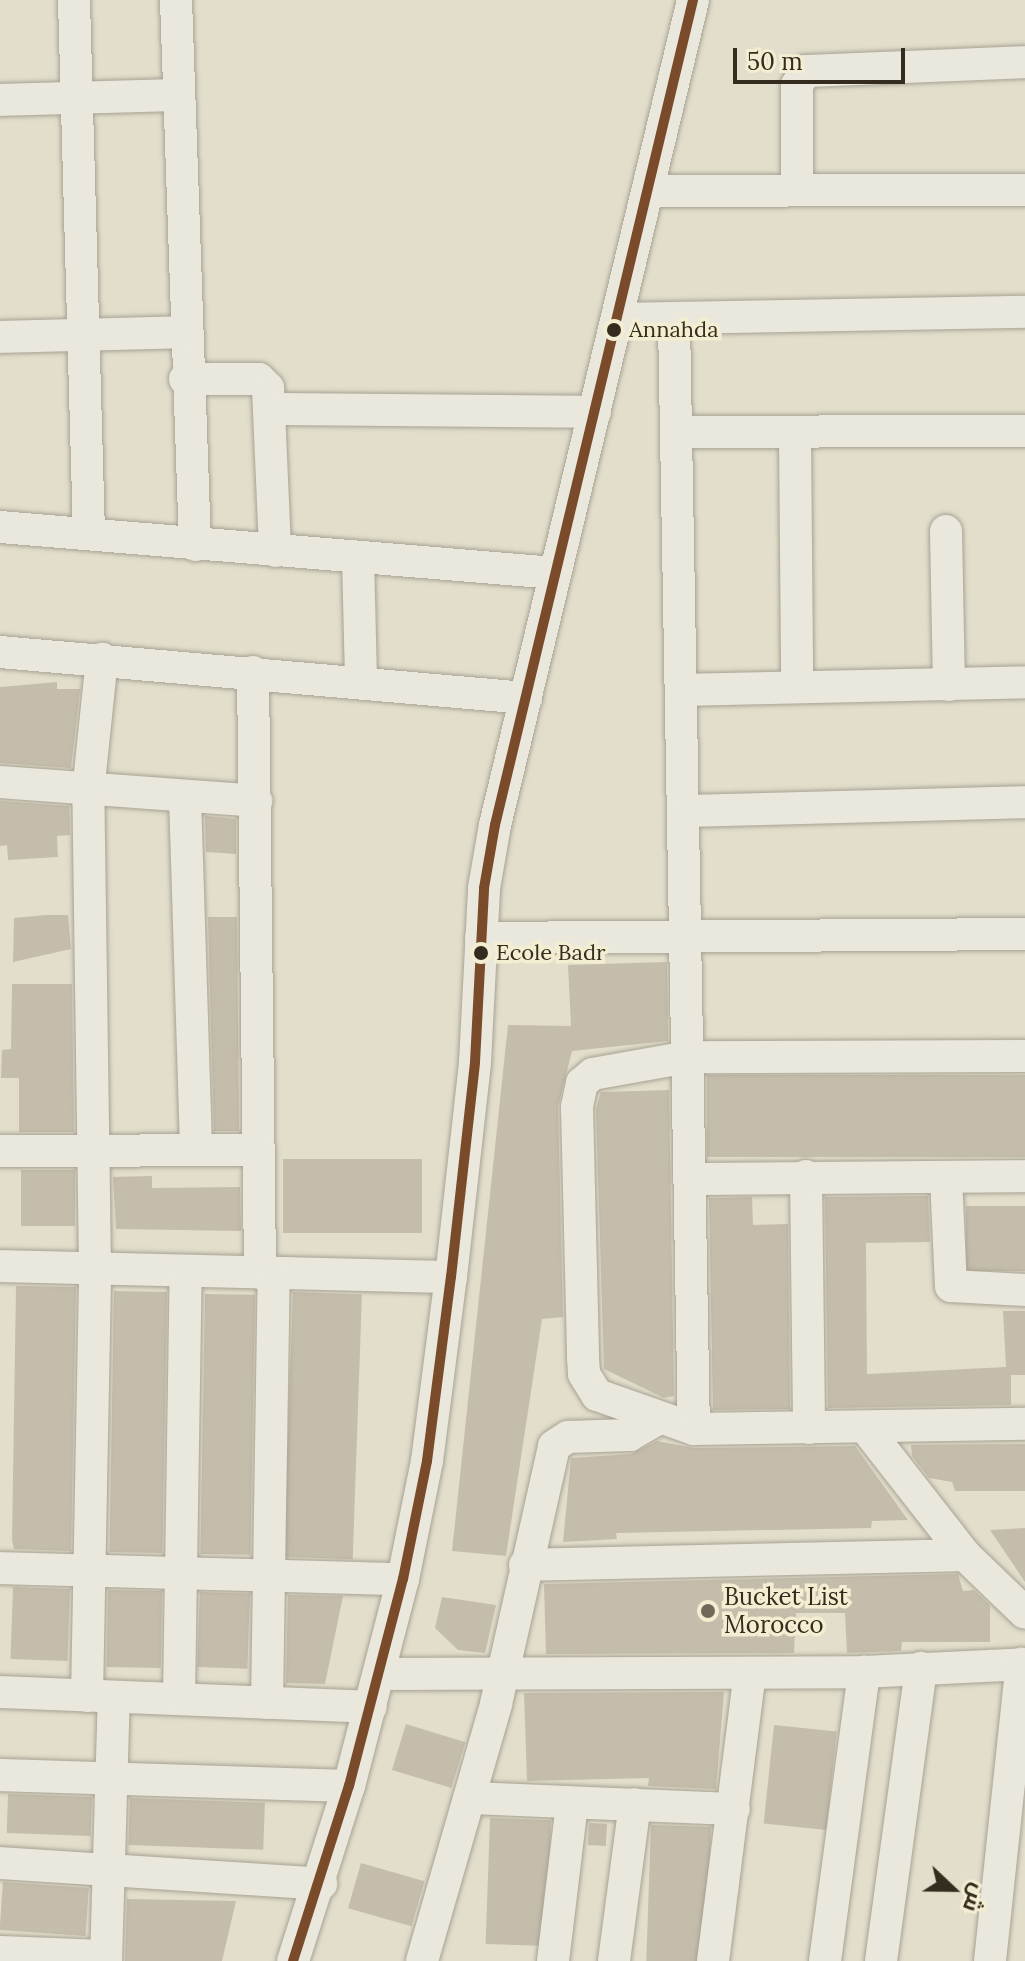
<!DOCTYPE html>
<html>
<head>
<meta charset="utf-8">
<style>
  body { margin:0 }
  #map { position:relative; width:1025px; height:1961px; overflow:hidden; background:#e2decb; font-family:Lora,Cairo,serif }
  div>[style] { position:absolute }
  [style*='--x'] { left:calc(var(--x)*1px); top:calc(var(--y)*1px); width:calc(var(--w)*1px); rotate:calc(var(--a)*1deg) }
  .building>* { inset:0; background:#c5bdac; transform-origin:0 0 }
  .roads { filter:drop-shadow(0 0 2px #a7a294) drop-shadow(0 0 2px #a7a294) }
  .minor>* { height:32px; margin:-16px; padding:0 16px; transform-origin:16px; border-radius:16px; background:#eae7dc }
  .bus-1>* { height:10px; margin:-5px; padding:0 5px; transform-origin:5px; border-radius:5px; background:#7a4b2a }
  .dots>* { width:22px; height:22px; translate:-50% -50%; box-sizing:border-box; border:4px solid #f3eed1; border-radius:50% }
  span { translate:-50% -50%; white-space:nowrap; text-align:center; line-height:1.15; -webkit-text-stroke:7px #f3eed1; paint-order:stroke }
  .bus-label { font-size:22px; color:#342c1e }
  .left { translate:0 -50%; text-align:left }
  .poi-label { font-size:24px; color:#342c1e }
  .north { position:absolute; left:913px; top:1849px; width:80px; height:80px; -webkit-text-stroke:6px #f3eed1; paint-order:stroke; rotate:112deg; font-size:22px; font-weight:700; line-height:32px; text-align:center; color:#342c1e }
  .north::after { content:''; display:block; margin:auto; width:28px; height:36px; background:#342c1e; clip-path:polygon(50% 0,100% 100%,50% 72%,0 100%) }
  .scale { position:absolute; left:733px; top:48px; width:172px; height:36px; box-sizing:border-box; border:4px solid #342c1e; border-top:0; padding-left:10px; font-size:24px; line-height:28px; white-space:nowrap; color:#342c1e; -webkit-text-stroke:6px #f3eed1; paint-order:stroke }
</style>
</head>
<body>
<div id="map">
  <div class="building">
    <i style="clip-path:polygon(57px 682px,57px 689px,80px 689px,71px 768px,0 763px,0 687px)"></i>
    <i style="clip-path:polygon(0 801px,69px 806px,70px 835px,57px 836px,58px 857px,8px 860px,7px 845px,0 846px)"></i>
    <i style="clip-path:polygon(205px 816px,236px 819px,236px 854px,206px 852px)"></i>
    <i style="clip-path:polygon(46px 915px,68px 915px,71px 949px,13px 962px,14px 918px)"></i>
    <i style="clip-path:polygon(208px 917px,237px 917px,239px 1131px,214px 1131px)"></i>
    <i style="clip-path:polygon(667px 962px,668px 1041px,572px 1051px,558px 1107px,563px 1317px,542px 1319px,506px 1556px,452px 1551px,508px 1025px,571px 1026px,568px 965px)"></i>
    <i style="clip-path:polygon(12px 984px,72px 984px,74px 1132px,19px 1132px,19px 1078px,1px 1078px,2px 1050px,11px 1049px)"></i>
    <i style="left:1025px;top:1075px;width:82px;height:318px;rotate:90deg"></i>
    <i style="clip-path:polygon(669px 1090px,674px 1396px,664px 1398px,604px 1369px,596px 1109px,601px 1092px)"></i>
    <i style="left:283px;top:1159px;width:139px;height:74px"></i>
    <i style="left:21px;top:1170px;width:54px;height:56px"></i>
    <i style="clip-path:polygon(152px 1176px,152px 1188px,240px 1187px,241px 1231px,116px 1229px,113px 1177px)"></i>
    <i style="clip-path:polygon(928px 1196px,930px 1242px,866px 1243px,867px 1374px,1006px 1367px,1003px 1311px,1025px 1311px,1025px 1375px,1011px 1375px,1011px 1405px,828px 1408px,825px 1197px)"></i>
    <i style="clip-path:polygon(752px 1197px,753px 1225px,788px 1224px,790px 1409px,713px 1410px,709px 1198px)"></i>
    <i style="left:1025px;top:1206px;width:65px;height:59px;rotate:90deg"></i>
    <i style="clip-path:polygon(16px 1286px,76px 1287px,71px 1551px,14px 1549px,12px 1540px)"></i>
    <i style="left:114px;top:1291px;width:53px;height:261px;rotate:1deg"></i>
    <i style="left:293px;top:1292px;width:69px;height:265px;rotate:2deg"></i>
    <i style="left:205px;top:1294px;width:50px;height:260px;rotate:1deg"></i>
    <i style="clip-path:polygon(657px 1441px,694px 1448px,855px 1446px,908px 1520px,872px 1521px,871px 1528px,616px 1533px,617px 1539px,563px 1542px,571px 1458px,631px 1454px)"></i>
    <i style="clip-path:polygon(1025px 1444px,1025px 1491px,955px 1491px,952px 1482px,929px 1478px,912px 1456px,911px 1445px)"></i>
    <i style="clip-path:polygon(1025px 1528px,1025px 1582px,990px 1530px)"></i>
    <i style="clip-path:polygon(958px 1574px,963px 1591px,974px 1590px,990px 1605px,990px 1642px,902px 1642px,901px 1651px,847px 1653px,845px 1613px,796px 1613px,794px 1653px,546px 1654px,544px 1584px)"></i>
    <i style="left:13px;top:1587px;width:57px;height:72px;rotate:2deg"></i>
    <i style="left:108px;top:1590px;width:54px;height:77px;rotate:1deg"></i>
    <i style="left:200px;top:1592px;width:50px;height:75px;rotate:2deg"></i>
    <i style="clip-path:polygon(288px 1595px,343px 1596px,325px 1684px,286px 1683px)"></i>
    <i style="clip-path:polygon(442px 1597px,496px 1605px,485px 1653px,458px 1650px,435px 1628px)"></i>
    <i style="clip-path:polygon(724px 1692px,716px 1789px,648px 1786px,649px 1778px,527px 1781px,524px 1693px)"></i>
    <i style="left:406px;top:1724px;width:62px;height:48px;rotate:17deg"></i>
    <i style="left:774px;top:1725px;width:63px;height:99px;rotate:6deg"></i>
    <i style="left:8px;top:1794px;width:84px;height:39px;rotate:2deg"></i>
    <i style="left:130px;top:1798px;width:135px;height:47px;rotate:2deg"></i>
    <i style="left:490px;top:1818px;width:61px;height:126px;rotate:2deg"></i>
    <i style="left:589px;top:1823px;width:18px;height:22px;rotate:3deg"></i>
    <i style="left:651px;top:1825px;width:60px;height:137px;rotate:2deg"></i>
    <i style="left:361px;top:1863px;width:66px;height:47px;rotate:16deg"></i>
    <i style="left:3px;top:1882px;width:86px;height:48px;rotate:4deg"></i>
    <i style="clip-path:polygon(127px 1899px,236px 1901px,222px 1961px,125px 1961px)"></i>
  </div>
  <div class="roads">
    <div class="minor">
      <i style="--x:74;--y:0;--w:534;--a:88.39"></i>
      <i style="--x:176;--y:0;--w:545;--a:88"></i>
      <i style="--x:0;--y:100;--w:179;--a:-1.6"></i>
      <i style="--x:797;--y:189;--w:104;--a:-90"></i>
      <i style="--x:797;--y:85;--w:16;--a:-60"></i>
      <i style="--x:805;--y:71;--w:220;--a:-2.3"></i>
      <i style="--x:648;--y:191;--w:377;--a:-0.2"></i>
      <i style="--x:618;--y:319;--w:407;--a:-1"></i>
      <i style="--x:674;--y:321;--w:1108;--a:88.97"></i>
      <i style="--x:0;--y:337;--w:185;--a:-1.5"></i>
      <i style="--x:185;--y:379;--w:74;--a:0"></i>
      <i style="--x:259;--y:379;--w:13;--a:45"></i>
      <i style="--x:268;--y:388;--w:163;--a:87.5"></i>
      <i style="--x:269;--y:409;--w:326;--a:0.5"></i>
      <i style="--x:678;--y:432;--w:347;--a:-0.2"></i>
      <i style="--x:795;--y:434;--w:253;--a:89.5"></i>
      <i style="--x:0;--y:527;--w:557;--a:4.74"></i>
      <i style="--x:946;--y:531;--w:154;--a:88.9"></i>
      <i style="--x:358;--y:557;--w:125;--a:88.6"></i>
      <i style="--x:0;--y:652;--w:528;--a:5"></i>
      <i style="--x:253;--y:672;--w:601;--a:89.33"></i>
      <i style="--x:684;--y:690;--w:341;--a:-1.3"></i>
      <i style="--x:0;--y:782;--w:257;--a:4.2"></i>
      <i style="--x:185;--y:797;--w:352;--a:88.2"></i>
      <i style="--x:684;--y:811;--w:341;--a:-1.5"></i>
      <i style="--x:481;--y:938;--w:544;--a:-0.42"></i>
      <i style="--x:1025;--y:1056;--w:337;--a:179.8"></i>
      <i style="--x:688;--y:1057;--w:97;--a:169.9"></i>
      <i style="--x:593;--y:1074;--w:14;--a:141"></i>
      <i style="--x:582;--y:1083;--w:25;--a:102"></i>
      <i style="--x:577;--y:1107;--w:251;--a:88.6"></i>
      <i style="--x:583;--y:1358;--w:16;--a:86"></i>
      <i style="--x:584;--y:1374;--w:25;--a:58"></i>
      <i style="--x:597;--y:1395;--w:103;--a:19.3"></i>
      <i style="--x:694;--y:1429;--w:331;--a:-0.9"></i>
      <i style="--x:0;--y:1151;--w:259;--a:-0.2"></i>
      <i style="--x:806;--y:1176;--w:252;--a:89.3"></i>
      <i style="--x:946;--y:1177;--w:109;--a:87.4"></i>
      <i style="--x:951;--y:1286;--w:74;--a:3.1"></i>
      <i style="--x:689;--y:1179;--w:336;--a:-0.5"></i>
      <i style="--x:0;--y:1266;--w:451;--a:1.4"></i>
      <i style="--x:865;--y:1427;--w:162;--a:52"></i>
      <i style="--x:965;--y:1555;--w:83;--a:44"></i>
      <i style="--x:525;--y:1565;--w:440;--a:-1.3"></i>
      <i style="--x:0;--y:1568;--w:403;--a:1.6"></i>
      <i style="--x:380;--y:1674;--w:484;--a:-0.2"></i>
      <i style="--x:864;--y:1672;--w:161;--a:-2.8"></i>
      <i style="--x:0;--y:1692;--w:371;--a:2.3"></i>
      <i style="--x:87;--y:1696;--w:427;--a:-88.9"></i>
      <i style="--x:95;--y:1269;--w:477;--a:-90.8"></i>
      <i style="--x:88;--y:792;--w:134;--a:-84"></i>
      <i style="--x:179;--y:1699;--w:428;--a:-89.1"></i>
      <i style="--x:267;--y:1703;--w:430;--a:-89.1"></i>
      <i style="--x:0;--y:1775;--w:349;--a:1.8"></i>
      <i style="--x:470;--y:1798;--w:264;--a:2.4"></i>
      <i style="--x:0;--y:1863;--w:322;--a:3.7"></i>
      <i style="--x:0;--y:1952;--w:106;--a:2.2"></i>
      <i style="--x:106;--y:1961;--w:264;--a:-88.3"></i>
      <i style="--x:293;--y:1961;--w:184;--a:-72.3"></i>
      <i style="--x:349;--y:1786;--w:214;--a:-75.4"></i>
      <i style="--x:403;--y:1579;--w:120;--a:-78.5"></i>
      <i style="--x:427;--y:1461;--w:186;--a:-82.6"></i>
      <i style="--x:451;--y:1277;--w:216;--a:-83.6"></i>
      <i style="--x:475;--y:1062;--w:174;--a:-87"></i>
      <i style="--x:484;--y:888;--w:64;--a:-80.1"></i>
      <i style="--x:495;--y:825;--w:848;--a:-76.5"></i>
      <i style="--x:422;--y:1961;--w:267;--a:-73.9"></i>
      <i style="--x:496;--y:1704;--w:264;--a:-77.3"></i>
      <i style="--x:554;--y:1446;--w:17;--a:-33"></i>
      <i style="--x:568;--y:1437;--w:62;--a:-1.8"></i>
      <i style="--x:630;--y:1435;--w:32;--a:-30"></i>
      <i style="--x:553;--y:1961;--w:159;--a:-83.1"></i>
      <i style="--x:614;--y:1961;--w:158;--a:-82.4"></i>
      <i style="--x:713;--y:1961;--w:290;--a:-82.7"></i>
      <i style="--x:825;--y:1961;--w:292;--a:-82.3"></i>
      <i style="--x:881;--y:1961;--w:296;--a:-82.2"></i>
      <i style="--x:990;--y:1961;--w:299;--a:-83.9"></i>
    </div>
  </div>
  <div class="bus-1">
    <i style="--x:293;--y:1961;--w:184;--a:-72.3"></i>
    <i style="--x:349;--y:1786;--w:214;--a:-75.4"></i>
    <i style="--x:403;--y:1579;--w:120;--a:-78.5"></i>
    <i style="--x:427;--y:1461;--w:186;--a:-82.6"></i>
    <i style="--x:451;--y:1277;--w:216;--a:-83.6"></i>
    <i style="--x:475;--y:1062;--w:174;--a:-87"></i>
    <i style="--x:484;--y:888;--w:64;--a:-80.1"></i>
    <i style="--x:495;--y:825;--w:848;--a:-76.5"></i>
  </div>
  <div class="dots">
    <i style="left:614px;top:330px;background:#342c1e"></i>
    <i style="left:481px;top:953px;background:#342c1e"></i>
    <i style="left:708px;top:1611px;background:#716a5b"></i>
  </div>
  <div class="bus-label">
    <span class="left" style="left:629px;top:330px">Annahda</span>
    <span class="left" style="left:496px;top:953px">Ecole Badr</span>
  </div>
  <div class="poi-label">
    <span class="left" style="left:724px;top:1611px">Bucket List<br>Morocco</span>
  </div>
  <div class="north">ش</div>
  <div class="scale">50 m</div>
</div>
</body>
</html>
